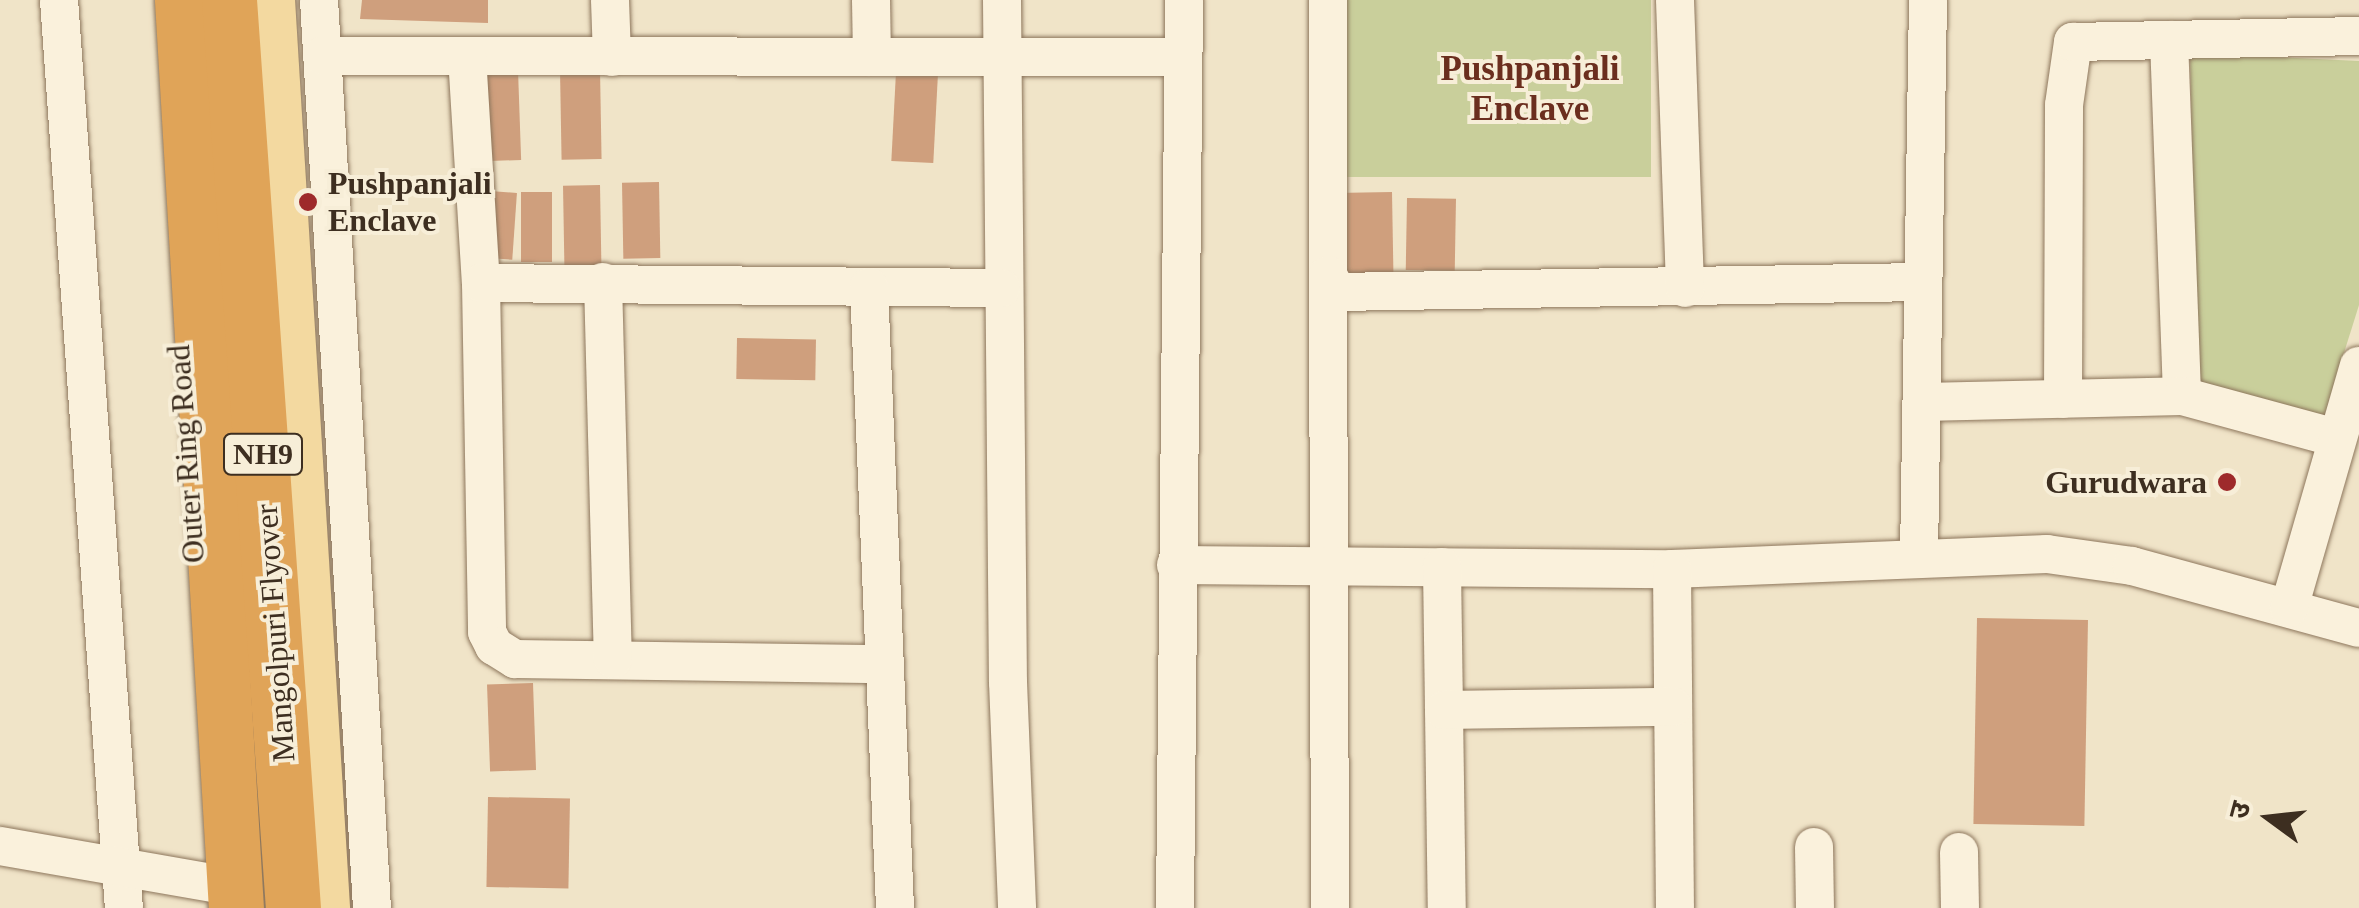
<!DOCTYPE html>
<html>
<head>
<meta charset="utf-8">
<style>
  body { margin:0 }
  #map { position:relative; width:2359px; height:908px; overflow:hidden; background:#f0e4c8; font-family:"Times New Roman","Noto Sans Devanagari",serif }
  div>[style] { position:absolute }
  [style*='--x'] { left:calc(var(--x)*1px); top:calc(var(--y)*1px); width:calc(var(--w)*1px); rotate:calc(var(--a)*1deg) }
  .green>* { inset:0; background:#c9cf9b; transform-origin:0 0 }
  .building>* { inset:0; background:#cf9f7d; transform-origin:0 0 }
  .roads { filter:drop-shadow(0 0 2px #8d765c) drop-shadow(0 0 2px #8d765c) }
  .minor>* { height:38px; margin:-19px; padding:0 19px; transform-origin:19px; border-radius:19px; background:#faf1dc }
  .major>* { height:48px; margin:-24px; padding:0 24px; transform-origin:24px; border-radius:24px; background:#f3d9a0 }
  .highway>* { height:55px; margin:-27.5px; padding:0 27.5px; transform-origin:27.5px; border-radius:27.5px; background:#e0a458 }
  .dots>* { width:28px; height:28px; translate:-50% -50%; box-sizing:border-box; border:5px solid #f7eed8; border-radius:50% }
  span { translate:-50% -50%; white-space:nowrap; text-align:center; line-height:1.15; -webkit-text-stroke:8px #f7eed8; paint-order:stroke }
  .shield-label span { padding:2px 8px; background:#f7eed8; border:2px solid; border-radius:8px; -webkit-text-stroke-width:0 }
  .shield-label { font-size:30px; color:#3d2e20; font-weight:700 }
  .poi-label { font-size:32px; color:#3d2e20; font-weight:700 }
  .left { translate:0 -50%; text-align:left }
  .right { translate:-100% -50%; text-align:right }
  .street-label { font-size:32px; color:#3d2e20 }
  .neighbourhood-label { font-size:35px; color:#6b2e1e; font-weight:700 }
  .north { position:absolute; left:2219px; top:768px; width:100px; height:100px; -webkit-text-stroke:8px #f7eed8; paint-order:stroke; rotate:285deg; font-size:28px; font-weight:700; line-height:40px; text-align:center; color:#3d2e20 }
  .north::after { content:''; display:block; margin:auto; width:35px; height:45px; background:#3d2e20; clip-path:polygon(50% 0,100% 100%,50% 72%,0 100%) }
</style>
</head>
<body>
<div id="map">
  <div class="green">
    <i style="left:1344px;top:0;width:307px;height:177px"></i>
    <i style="clip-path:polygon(2190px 53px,2359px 61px,2359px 305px,2322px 423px,2197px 385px)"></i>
  </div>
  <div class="building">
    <i style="clip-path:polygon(362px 0,488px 0,488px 23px,360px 19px)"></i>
    <i style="left:600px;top:69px;width:90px;height:40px;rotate:89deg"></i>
    <i style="left:518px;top:70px;width:90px;height:46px;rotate:88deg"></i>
    <i style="left:896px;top:72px;width:42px;height:89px;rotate:3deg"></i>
    <i style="left:659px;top:182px;width:76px;height:37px;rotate:89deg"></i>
    <i style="left:600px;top:185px;width:83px;height:37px;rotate:89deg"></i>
    <i style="left:490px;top:191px;width:27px;height:67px;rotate:4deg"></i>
    <i style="left:521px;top:192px;width:31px;height:70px"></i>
    <i style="left:1392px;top:192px;width:83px;height:57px;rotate:89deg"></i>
    <i style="left:1407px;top:198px;width:49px;height:72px;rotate:1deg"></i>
    <i style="left:737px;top:338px;width:79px;height:41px;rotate:1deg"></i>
    <i style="left:1977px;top:618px;width:111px;height:206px;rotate:1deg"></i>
    <i style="left:533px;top:683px;width:87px;height:46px;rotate:88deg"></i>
    <i style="left:488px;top:797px;width:82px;height:90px;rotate:1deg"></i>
  </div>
  <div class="roads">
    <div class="minor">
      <i style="--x:59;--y:0;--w:910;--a:85.91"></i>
      <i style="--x:319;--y:0;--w:910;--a:86.66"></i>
      <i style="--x:610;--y:0;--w:57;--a:88"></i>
      <i style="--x:871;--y:0;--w:57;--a:89"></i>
      <i style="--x:1002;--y:0;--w:682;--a:89.5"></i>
      <i style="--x:1008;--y:682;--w:226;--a:87.7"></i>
      <i style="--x:1328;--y:0;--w:275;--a:90"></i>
      <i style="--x:1328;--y:275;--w:19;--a:62"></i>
      <i style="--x:1337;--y:292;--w:586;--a:-0.98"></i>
      <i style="--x:1675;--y:0;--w:288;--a:88"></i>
      <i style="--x:2169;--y:40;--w:356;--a:87.9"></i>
      <i style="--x:322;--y:56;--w:861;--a:0.07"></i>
      <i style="--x:467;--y:56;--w:227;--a:86.5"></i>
      <i style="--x:481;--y:283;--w:349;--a:89"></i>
      <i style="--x:487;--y:632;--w:16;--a:63"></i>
      <i style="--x:494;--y:646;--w:25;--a:32"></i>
      <i style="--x:515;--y:659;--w:370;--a:0.8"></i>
      <i style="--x:1328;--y:275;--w:633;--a:89.82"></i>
      <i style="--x:603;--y:282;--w:377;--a:88.5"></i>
      <i style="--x:481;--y:283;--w:520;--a:0.55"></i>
      <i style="--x:869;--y:287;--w:622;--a:87.6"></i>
      <i style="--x:2063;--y:399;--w:294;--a:-89.8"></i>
      <i style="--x:2064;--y:105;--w:64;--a:-81.9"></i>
      <i style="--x:2073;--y:42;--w:286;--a:-1.2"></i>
      <i style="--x:1923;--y:402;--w:259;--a:-1.3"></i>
      <i style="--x:2182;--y:396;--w:161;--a:15.2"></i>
      <i style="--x:1919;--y:555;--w:555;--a:-89.07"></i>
      <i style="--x:1176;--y:565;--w:496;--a:0.5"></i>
      <i style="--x:1672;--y:569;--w:375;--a:-2.3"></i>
      <i style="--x:2047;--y:554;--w:86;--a:8"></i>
      <i style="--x:2132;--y:566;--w:235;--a:15.3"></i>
      <i style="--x:1442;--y:567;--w:341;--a:89.2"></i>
      <i style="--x:1672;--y:569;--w:339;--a:89.5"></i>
      <i style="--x:2289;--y:608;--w:252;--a:-73.9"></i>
      <i style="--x:1444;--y:710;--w:229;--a:-0.8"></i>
      <i style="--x:0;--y:846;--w:216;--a:9.9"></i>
      <i style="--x:1814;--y:847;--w:61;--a:89.1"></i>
      <i style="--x:1959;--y:852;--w:56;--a:89"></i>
      <i style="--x:1175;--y:908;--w:908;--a:-89.43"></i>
    </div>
    <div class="major">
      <i style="--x:271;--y:0;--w:910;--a:86.53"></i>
    </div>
    <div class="highway">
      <i style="--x:182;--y:0;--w:910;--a:86.6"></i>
      <i style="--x:229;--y:0;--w:910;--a:85.97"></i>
    </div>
  </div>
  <div class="dots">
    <i style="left:308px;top:202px;background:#9e2a2b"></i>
    <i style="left:2227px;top:482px;background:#9e2a2b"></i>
  </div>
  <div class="shield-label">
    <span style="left:263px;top:454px">NH9</span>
  </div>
  <div class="poi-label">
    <span class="left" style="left:328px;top:202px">Pushpanjali<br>Enclave</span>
    <span class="right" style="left:2207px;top:482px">Gurudwara</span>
  </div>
  <div class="street-label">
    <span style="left:186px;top:454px;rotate:-94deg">Outer Ring Road</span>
    <span style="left:275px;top:633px;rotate:-94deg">Mangolpuri Flyover</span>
  </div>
  <div class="neighbourhood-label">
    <span style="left:1530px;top:89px">Pushpanjali<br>Enclave</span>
  </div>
  <div class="north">उ</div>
</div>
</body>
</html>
